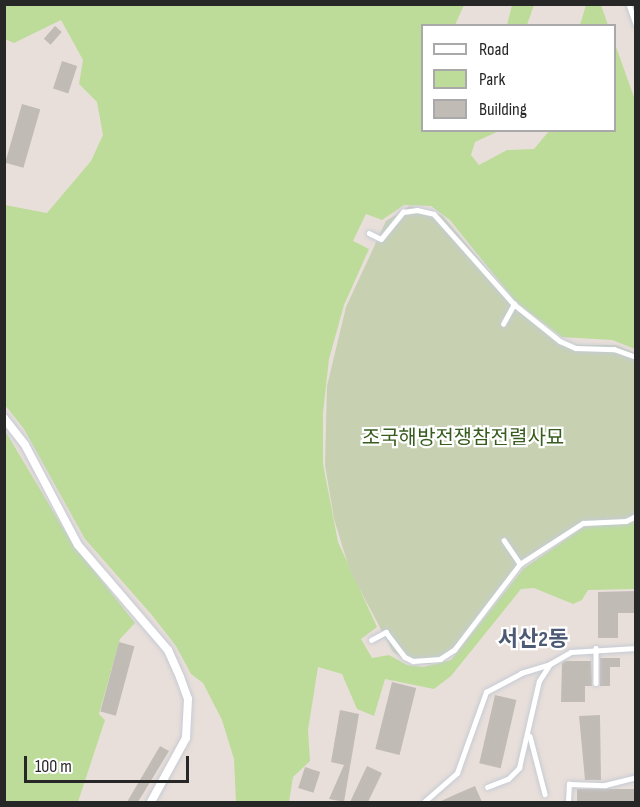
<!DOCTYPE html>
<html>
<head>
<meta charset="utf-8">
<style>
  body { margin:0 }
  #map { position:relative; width:640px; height:807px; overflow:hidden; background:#e9dfda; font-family:"Sofia Sans Condensed","Noto Sans KR",sans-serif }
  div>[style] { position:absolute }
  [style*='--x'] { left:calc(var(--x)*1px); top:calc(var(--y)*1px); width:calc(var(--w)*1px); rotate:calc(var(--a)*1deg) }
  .green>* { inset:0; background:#bddc9a }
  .cemetery>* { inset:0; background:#c7d1b2 }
  .building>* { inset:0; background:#c1bbb5; transform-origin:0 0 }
  .roads { filter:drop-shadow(0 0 2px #c5cbd4) drop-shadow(0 0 2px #c5cbd4) }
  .service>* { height:4.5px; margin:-2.25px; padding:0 2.25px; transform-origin:2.25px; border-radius:2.25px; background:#fff }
  .minor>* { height:8px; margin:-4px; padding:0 4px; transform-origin:4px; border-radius:4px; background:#fff }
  span { translate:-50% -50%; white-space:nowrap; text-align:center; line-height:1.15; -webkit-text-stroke:4.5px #fff; paint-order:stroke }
  .park-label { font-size:20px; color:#375d1e }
  .quarter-label { font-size:22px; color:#4c5a74; font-weight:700 }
  .frame { position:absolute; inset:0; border:6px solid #272727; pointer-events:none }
  .legend { position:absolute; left:421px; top:24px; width:195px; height:108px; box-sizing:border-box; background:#fff; border:2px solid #a9a9a9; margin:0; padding:8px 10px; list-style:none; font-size:18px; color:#272727 }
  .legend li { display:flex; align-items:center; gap:12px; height:30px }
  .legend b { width:30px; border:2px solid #a9a9a9 }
  .scale { position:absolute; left:24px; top:756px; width:165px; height:27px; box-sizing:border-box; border:3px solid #272727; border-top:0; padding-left:8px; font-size:18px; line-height:21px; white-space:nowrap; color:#272727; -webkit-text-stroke:4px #fff; paint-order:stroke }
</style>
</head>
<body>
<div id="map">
  <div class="green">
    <i style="clip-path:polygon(4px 5px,464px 5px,455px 25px,422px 26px,422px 130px,499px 131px,475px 142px,471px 155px,479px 165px,507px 150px,534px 149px,549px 131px,614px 130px,615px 44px,635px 100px,635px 349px,612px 340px,562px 337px,516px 302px,450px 220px,431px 206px,404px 205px,382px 220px,366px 214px,353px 241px,369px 249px,344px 305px,329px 359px,323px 413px,323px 464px,338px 542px,377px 627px,361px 639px,372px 658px,389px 655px,407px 665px,424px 667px,451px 660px,523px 569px,584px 527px,635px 522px,635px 589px,588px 590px,582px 600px,573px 604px,534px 588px,521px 589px,451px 676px,434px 689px,385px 679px,374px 716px,357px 709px,342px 674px,318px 667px,308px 730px,310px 761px,293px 777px,289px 802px,236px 802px,234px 759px,222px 720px,203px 683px,191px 674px,176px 646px,151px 614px,85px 539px,24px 429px,5px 405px,5px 205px,47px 213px,91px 161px,103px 135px,97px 102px,79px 84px,83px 60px,61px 20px,14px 43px,5px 39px)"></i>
    <i style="clip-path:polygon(512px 5px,534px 5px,527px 25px,507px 25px)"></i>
    <i style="clip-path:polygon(586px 5px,601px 5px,608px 25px,580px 25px)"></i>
    <i style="clip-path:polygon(4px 429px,72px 543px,135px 623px,120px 639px,99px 714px,105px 720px,78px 802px,5px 802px)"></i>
  </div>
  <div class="cemetery">
    <i style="clip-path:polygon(410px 206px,442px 215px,515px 302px,560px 339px,576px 345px,616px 345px,635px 353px,635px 512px,628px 522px,582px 525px,535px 556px,513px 575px,455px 652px,429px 664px,410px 663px,393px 652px,350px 571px,334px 519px,325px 465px,327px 386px,346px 307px,386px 221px)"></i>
  </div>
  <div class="building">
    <i style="left:55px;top:26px;width:9px;height:17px;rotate:41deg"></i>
    <i style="left:62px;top:61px;width:16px;height:29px;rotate:18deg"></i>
    <i style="left:22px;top:104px;width:19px;height:61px;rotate:16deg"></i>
    <i style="clip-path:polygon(636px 591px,636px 613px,618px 613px,618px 638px,598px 638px,598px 592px)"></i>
    <i style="left:119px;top:642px;width:16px;height:72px;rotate:15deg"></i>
    <i style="clip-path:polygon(600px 658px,620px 658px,620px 667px,610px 667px,610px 686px,600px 686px)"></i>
    <i style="clip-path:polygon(565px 661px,591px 661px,592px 686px,585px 686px,585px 702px,561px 702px,562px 663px)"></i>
    <i style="left:392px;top:682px;width:25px;height:69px;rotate:14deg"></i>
    <i style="left:495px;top:695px;width:22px;height:70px;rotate:13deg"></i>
    <i style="clip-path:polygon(340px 710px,359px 714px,344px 802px,329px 799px,344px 765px,331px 762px)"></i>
    <i style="clip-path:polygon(600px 715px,601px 780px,585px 780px,579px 716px)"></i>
    <i style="clip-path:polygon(160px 746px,169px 751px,138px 802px,127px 802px)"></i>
    <i style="clip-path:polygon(367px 766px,382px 773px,368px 802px,350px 802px)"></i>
    <i style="left:305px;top:767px;width:16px;height:22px;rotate:18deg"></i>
    <i style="clip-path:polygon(475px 786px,482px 802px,439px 802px,454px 795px)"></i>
    <i style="left:636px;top:789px;width:13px;height:59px;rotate:90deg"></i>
  </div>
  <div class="roads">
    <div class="service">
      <i style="--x:629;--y:4;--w:21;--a:71"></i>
      <i style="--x:369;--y:233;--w:13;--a:27"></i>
      <i style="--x:381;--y:239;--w:35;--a:-51"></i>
      <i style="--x:403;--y:212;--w:14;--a:-8"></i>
      <i style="--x:417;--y:210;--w:17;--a:13"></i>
      <i style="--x:434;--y:214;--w:120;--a:48.4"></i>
      <i style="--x:514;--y:304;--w:59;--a:38.8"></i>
      <i style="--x:560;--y:341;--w:17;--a:24"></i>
      <i style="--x:576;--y:348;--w:38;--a:2"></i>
      <i style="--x:614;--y:349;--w:23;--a:20"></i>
      <i style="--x:503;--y:324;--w:23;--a:-61"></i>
      <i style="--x:504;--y:540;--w:29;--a:56"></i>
      <i style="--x:371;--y:640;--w:17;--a:-28"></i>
      <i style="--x:386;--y:632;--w:31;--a:53"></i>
      <i style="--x:405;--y:657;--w:9;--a:27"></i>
      <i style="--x:413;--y:661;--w:27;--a:-4"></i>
      <i style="--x:440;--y:659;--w:17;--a:-33"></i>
      <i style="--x:454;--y:650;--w:108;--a:-52.5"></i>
      <i style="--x:520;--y:564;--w:75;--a:-33.1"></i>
      <i style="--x:583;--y:523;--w:43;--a:-2.7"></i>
      <i style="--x:626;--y:521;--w:11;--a:-27"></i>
      <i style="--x:596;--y:648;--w:35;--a:90"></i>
      <i style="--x:530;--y:736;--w:60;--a:75.5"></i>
      <i style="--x:487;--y:787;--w:22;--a:-21"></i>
      <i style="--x:508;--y:779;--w:16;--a:-45"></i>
      <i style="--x:519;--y:768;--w:89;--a:-77.1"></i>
      <i style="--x:539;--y:681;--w:20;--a:-57"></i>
      <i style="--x:550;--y:664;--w:24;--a:-30"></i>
      <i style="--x:571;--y:652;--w:65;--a:-3.5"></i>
      <i style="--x:424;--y:802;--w:44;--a:-41.3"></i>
      <i style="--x:457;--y:773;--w:86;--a:-70.3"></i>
      <i style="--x:486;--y:692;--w:40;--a:-28"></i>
      <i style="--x:521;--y:673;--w:30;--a:-17"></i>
      <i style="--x:568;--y:802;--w:18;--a:-87"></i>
      <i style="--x:569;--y:784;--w:36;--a:2"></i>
      <i style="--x:605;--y:785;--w:32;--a:-14"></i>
    </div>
    <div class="minor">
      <i style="--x:4;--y:418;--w:34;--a:52"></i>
      <i style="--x:25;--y:445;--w:113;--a:62.1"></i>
      <i style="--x:78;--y:545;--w:138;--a:49.4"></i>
      <i style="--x:168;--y:650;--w:30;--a:66"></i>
      <i style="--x:180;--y:677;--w:23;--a:70"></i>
      <i style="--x:188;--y:699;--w:39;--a:93"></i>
      <i style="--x:186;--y:738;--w:73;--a:118.7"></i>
    </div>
  </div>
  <div class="park-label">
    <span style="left:463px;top:438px">조국해방전쟁참전렬사묘</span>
  </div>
  <div class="quarter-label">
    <span style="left:533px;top:640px">서산2동</span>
  </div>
  <div class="frame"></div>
  <ul class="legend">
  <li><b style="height:8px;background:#fff"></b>Road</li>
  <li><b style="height:16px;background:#bddc9a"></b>Park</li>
  <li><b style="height:16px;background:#c1bbb5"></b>Building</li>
  </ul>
  <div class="scale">100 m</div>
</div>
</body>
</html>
